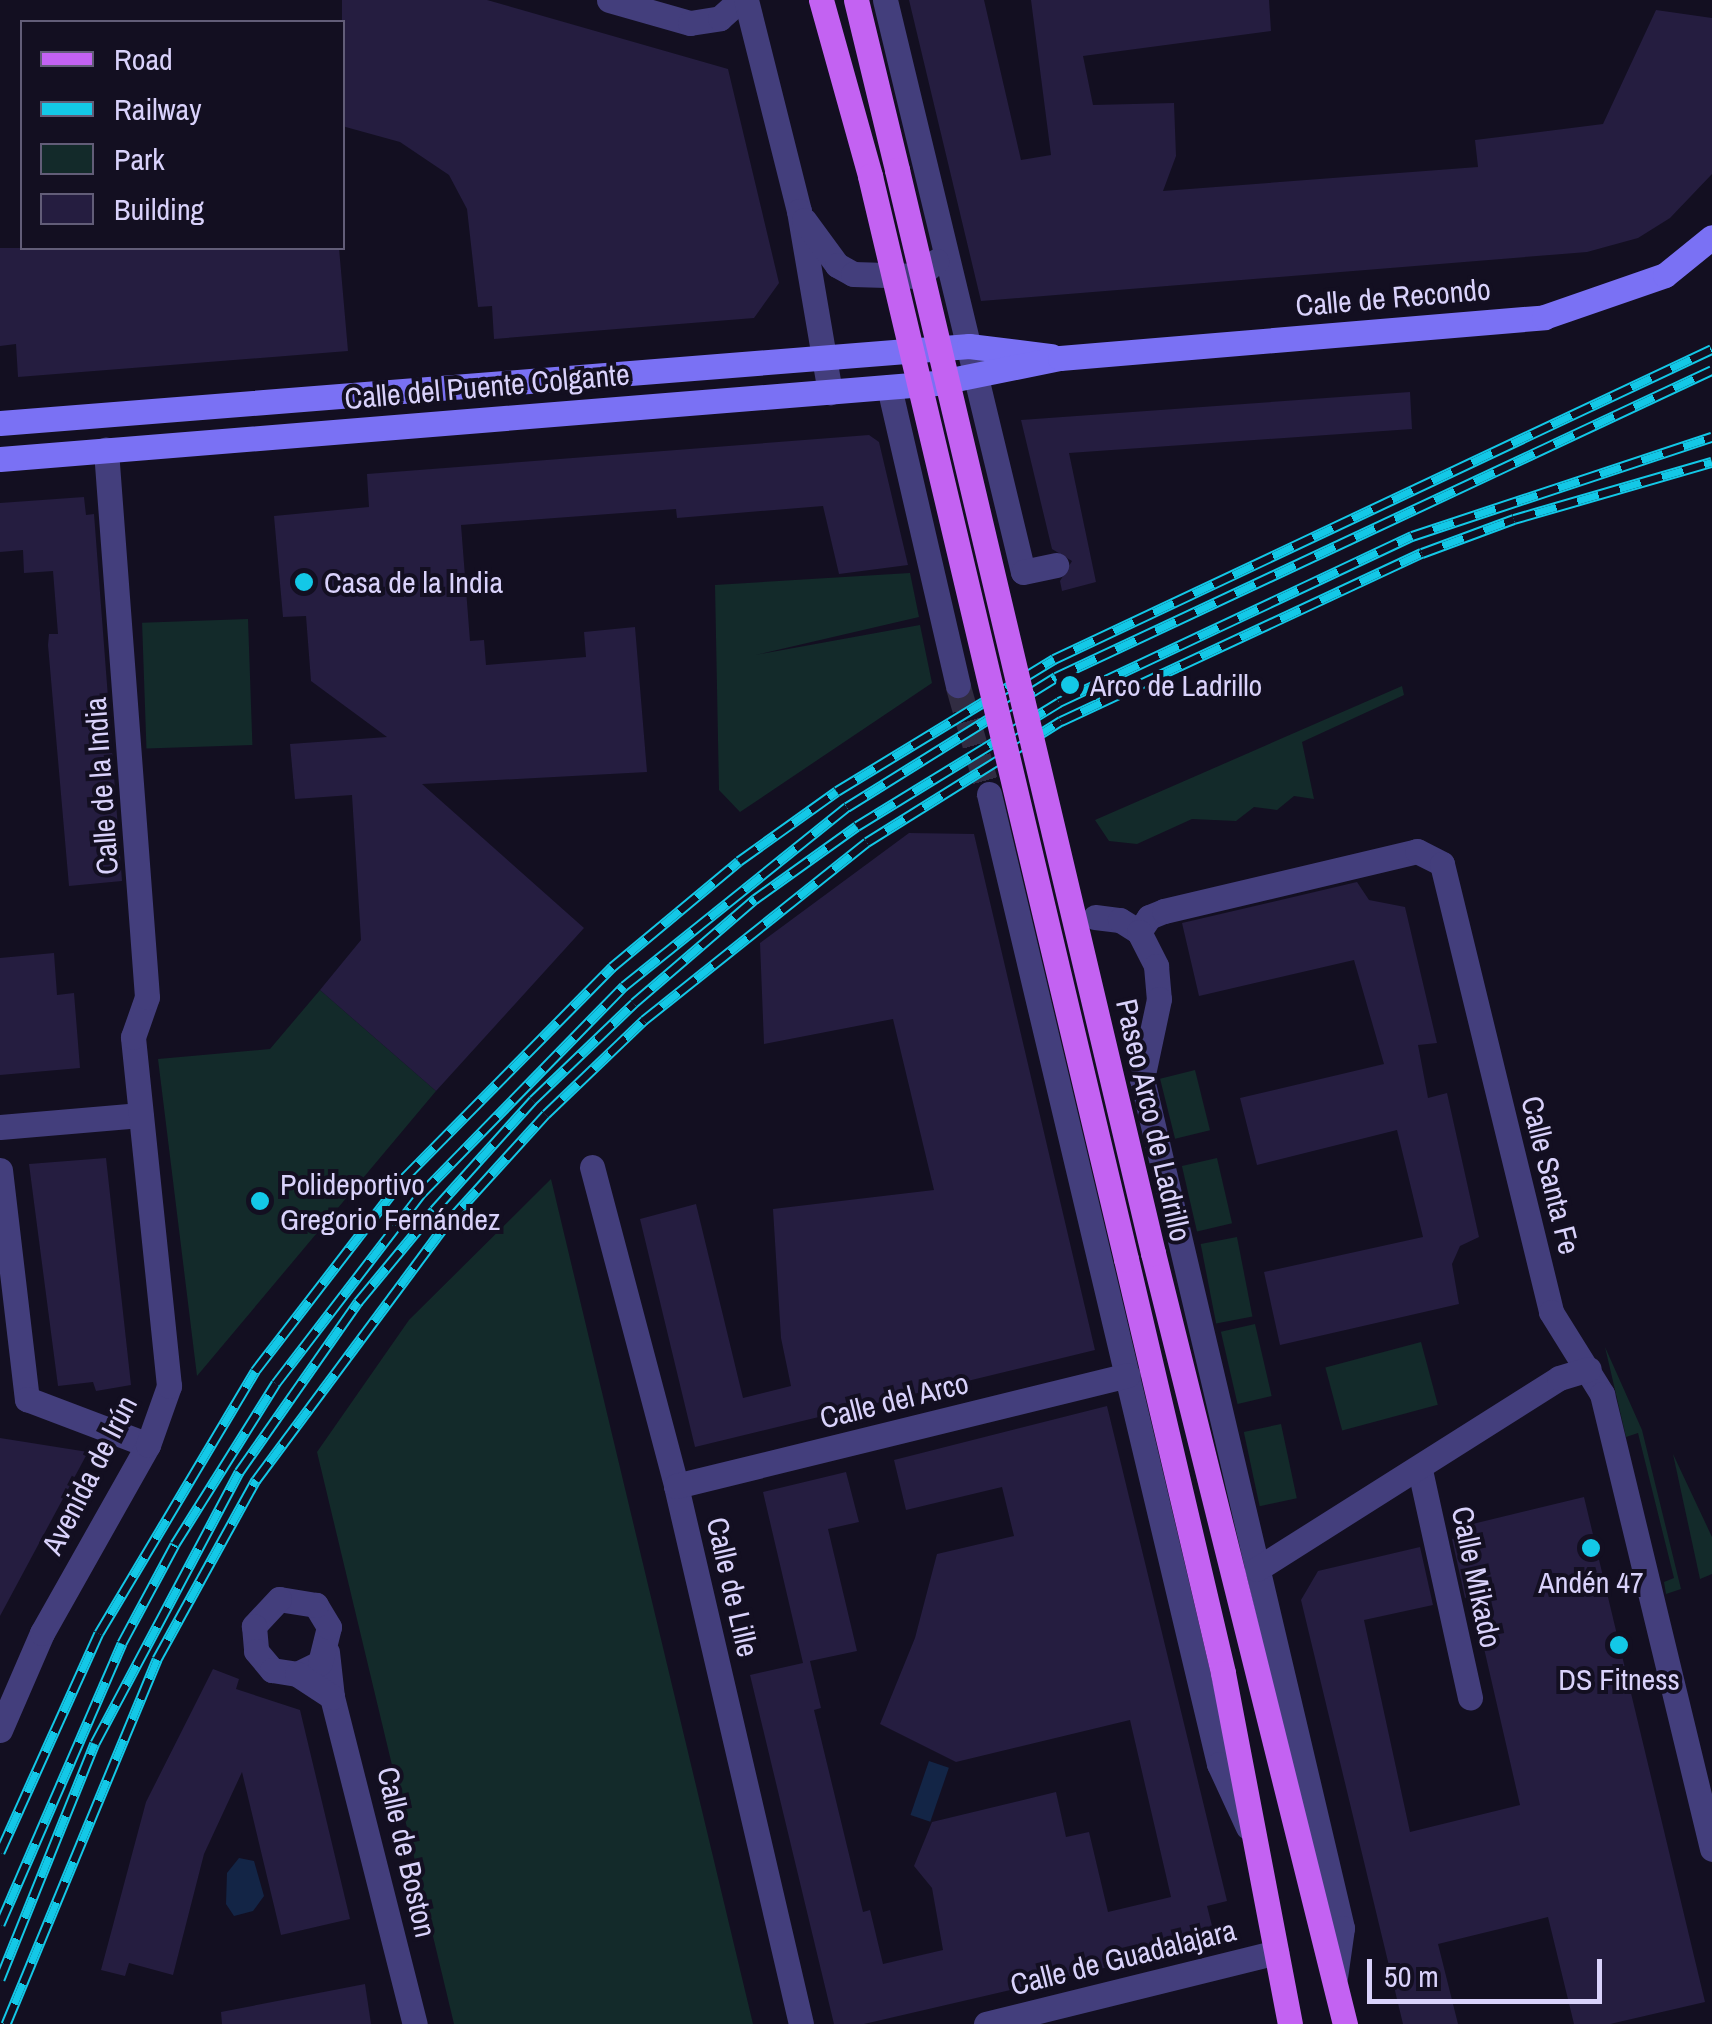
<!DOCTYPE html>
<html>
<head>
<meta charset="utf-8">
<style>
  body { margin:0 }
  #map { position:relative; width:1712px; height:2024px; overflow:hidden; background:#130f21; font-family:"Archivo Narrow",sans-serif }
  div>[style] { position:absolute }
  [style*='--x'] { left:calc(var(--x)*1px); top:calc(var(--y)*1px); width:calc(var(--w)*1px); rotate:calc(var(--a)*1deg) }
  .green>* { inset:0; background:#132a2a; transform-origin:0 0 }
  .water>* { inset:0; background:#132546; transform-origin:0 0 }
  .building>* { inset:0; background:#251d40 }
  .street-tunnel>* { height:25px; margin-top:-12.5px; transform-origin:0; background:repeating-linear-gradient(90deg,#312c42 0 25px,transparent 0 37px) }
  .street>* { height:25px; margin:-12.5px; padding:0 12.5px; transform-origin:12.5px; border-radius:12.5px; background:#433e7c }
  .secondary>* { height:25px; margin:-12.5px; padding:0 12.5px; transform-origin:12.5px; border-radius:12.5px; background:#7a71f4 }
  .primary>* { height:25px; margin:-12.5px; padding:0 12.5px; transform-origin:12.5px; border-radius:12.5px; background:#c362f2 }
  .rail>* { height:11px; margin-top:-5.5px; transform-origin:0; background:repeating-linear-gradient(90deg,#130f21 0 22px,#13c8e7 0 44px); box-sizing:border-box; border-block:2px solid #13c8e7 }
  .primary-bridge>* { height:25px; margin:-12.5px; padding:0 12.5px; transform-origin:12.5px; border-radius:12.5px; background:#c362f2 }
  .dots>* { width:28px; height:28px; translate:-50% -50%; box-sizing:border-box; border:5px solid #130f21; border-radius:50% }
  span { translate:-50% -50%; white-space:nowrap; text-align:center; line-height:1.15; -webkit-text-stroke:8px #130f21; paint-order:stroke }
  .street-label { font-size:30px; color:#d9d2fb }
  .poi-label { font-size:30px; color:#d9d2fb }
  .left { translate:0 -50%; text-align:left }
  .legend { position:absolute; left:20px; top:20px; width:325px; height:230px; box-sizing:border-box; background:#130f21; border:2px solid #625d78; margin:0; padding:12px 18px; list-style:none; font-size:30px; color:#d9d2fb }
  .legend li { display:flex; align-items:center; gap:20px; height:50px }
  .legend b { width:50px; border:2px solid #625d78 }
  .scale { position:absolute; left:1367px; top:1959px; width:235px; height:45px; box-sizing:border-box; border:5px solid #d9d2fb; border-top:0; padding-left:12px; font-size:30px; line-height:35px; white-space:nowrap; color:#d9d2fb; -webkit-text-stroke:8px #130f21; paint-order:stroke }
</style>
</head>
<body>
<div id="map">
  <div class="green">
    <i style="clip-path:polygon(910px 573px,919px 617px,755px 655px,920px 625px,932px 683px,740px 812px,719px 790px,715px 585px)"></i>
    <i style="left:248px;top:619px;width:126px;height:106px;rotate:88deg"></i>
    <i style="clip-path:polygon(1402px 686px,1404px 695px,1302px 742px,1314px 799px,1294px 796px,1277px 810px,1254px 807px,1236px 821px,1192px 819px,1137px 844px,1109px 841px,1095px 820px)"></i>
    <i style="clip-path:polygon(320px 990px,436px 1091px,197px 1376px,158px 1059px,270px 1049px)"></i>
    <i style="left:1195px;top:1070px;width:62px;height:36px;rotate:76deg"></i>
    <i style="left:1217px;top:1158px;width:67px;height:36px;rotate:77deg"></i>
    <i style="clip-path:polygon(551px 1179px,660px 1635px,753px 2024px,454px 2024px,317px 1452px,409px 1320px)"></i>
    <i style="left:1237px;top:1237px;width:81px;height:37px;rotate:79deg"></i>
    <i style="left:1255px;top:1324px;width:74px;height:35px;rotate:77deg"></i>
    <i style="left:1421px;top:1342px;width:65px;height:99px;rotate:75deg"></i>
    <i style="clip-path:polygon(1605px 1347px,1642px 1430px,1681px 1589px,1666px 1594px,1664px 1582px,1674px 1578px,1638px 1433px,1626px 1437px)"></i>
    <i style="left:1281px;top:1424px;width:76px;height:38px;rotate:78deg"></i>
    <i style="clip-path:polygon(1673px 1454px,1712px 1537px,1712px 1574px,1700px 1579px)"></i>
  </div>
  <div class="water">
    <i style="left:929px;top:1761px;width:21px;height:57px;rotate:19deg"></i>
    <i style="clip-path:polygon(239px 1858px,254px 1861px,264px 1896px,253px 1911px,234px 1916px,226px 1904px,227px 1873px)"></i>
  </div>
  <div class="building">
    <i style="clip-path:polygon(342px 0,487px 0,728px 69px,779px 283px,754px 318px,494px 339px,492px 306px,478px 307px,467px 209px,449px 175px,400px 142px,342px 126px)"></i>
    <i style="clip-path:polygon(909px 0,984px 0,1021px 160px,1051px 155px,1031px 0,1269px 0,1271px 31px,1083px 56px,1093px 105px,1174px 103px,1176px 156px,1163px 191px,1478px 167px,1475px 140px,1603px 124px,1656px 10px,1712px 18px,1712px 174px,1670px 218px,1638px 238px,1587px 252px,981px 301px)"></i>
    <i style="clip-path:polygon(0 248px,339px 248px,348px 351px,18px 377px,16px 344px,0 346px)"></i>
    <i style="clip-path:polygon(1410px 392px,1412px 429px,1069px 453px,1096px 582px,1062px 591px,1060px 581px,1072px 561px,1052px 549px,1021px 420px)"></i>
    <i style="clip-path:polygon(869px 435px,879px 442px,908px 565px,839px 574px,823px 506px,677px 518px,676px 509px,461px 525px,470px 641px,484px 640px,486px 665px,586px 657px,584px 632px,635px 627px,647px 772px,422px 784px,584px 928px,436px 1091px,320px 990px,361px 940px,352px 795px,295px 799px,290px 744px,387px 737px,311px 681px,306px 616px,283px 617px,274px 516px,369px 507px,367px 474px)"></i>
    <i style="clip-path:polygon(84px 497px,86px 515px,94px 514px,122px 881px,69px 886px,48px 645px,49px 634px,58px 634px,53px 571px,24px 573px,23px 550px,0 552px,0 503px)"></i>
    <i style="clip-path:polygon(909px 833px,974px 834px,1095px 1350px,695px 1447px,640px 1219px,696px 1204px,743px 1398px,791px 1386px,781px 1338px,773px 1209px,934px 1190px,893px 1019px,764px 1044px,760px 943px)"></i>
    <i style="clip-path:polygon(1357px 882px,1369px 900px,1405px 907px,1437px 1043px,1418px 1045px,1428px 1098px,1447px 1093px,1479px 1237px,1460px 1246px,1452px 1264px,1459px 1304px,1280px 1345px,1264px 1272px,1423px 1237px,1397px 1130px,1257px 1165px,1240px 1098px,1384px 1064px,1354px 960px,1199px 996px,1182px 923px)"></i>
    <i style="clip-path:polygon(54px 953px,57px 995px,74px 993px,80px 1068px,0 1075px,0 958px)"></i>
    <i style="clip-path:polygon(106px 1158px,131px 1385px,96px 1391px,93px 1382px,58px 1386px,29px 1164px)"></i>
    <i style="clip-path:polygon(1107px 1406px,1227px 1901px,1207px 1906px,1216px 1942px,864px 2024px,834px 2024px,750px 1675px,803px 1663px,763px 1492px,846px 1472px,859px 1522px,828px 1529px,857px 1651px,810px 1661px,821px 1708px,814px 1710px,863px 1912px,870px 1910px,883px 1964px,943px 1950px,932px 1888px,914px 1866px,932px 1822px,1056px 1792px,1066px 1837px,1089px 1832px,1108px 1912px,1171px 1897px,1130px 1720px,956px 1762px,880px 1724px,915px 1638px,937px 1554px,1014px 1536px,1002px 1487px,906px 1510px,894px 1460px)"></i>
    <i style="clip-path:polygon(0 1438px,88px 1452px,0 1616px)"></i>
    <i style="clip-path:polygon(1584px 1497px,1705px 2002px,1610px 2024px,1574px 2024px,1548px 1917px,1438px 1944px,1458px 2024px,1403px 2024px,1301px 1600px,1318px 1571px,1420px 1547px,1433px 1605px,1364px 1620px,1410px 1832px,1520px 1805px,1472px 1596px,1465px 1598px,1452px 1539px,1459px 1537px,1456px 1528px)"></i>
    <i style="clip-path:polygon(213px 1669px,239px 1679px,236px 1689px,300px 1710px,350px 1919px,281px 1935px,242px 1772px,204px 1854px,173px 1975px,129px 1963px,125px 1976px,101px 1970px,146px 1802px)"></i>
    <i style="clip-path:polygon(365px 1984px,371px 2024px,222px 2024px,221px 2012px)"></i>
  </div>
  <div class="street-tunnel">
    <i style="--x:958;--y:685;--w:113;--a:74.1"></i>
  </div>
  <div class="street">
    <i style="--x:609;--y:0;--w:84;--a:15.9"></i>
    <i style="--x:690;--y:23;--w:30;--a:-9"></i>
    <i style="--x:720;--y:18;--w:27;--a:-42"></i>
    <i style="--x:746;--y:0;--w:218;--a:75.9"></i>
    <i style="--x:799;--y:211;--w:184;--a:80.3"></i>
    <i style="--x:885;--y:0;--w:588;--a:76.44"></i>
    <i style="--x:1023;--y:572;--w:34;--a:-12"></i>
    <i style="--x:804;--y:220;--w:56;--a:53.7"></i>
    <i style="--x:837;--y:265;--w:18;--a:29"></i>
    <i style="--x:853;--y:274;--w:66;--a:1.7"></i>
    <i style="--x:919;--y:276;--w:23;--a:-41"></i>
    <i style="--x:889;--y:387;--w:306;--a:77"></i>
    <i style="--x:989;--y:794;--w:997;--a:76.66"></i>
    <i style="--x:1219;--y:1764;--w:69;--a:65.3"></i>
    <i style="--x:1095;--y:917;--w:25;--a:7"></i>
    <i style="--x:1120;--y:920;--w:22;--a:32"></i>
    <i style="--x:1139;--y:932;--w:18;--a:-56"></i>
    <i style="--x:1149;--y:917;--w:16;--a:-22"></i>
    <i style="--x:1164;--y:911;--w:260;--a:-13.3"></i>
    <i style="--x:1417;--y:851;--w:28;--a:27"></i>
    <i style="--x:1442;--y:864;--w:461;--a:76.3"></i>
    <i style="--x:1551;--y:1312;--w:97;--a:58.1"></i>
    <i style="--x:1602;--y:1394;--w:468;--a:76.4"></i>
    <i style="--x:1139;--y:932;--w:38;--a:63"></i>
    <i style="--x:1156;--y:966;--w:33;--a:85"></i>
    <i style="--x:1159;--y:999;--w:82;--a:102"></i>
    <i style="--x:1142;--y:1079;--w:872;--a:76.74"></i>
    <i style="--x:1342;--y:1928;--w:49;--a:98.1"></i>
    <i style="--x:0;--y:1127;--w:141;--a:-4.9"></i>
    <i style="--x:592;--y:1167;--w:330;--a:75.2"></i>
    <i style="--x:676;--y:1486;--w:552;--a:76.92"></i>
    <i style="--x:0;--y:1170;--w:231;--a:83.3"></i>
    <i style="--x:27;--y:1399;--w:129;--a:20.8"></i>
    <i style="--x:1420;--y:1470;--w:233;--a:77.6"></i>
    <i style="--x:676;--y:1486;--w:465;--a:-13.8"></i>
    <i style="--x:1257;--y:1569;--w:357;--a:-32.3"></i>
    <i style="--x:1559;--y:1378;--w:31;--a:-17"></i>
    <i style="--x:327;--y:1652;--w:45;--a:83.7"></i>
    <i style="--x:332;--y:1697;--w:337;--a:75.8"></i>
    <i style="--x:297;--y:1674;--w:25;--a:-26"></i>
    <i style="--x:320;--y:1663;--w:37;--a:-76"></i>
    <i style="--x:329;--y:1627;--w:26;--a:-121"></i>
    <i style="--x:316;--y:1605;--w:37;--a:-171"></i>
    <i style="--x:279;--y:1599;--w:37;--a:133"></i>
    <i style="--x:254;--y:1626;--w:25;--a:85"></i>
    <i style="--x:256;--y:1651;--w:25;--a:50"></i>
    <i style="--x:272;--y:1670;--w:25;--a:9"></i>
    <i style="--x:297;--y:1674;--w:42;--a:33.3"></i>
    <i style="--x:0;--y:1730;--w:106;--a:-66.6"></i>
    <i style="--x:42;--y:1633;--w:216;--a:-60.6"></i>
    <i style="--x:148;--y:1445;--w:63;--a:-70.4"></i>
    <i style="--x:169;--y:1386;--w:351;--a:-95.9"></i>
    <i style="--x:133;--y:1037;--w:42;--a:-70.7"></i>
    <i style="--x:147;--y:997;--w:549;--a:-94.29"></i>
    <i style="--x:986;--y:2024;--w:299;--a:-13.9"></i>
  </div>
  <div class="secondary">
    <i style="--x:0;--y:423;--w:972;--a:-4.54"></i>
    <i style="--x:969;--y:346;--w:83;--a:7"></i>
    <i style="--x:0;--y:459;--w:939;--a:-4.64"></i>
    <i style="--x:936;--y:383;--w:126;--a:-11.4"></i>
    <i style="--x:1060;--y:358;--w:486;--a:-4.8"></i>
    <i style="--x:1544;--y:317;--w:128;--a:-19.1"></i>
    <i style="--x:1665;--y:275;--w:60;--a:-39"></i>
  </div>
  <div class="primary">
    <i style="--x:821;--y:0;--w:183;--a:74.4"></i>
    <i style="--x:856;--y:0;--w:175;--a:76.4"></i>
    <i style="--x:1153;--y:1253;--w:795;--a:76.02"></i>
    <i style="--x:1126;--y:1259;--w:425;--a:76.8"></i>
    <i style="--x:1223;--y:1673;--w:357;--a:79.2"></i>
  </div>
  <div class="rail">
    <i style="--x:0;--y:1852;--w:240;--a:-65.7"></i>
    <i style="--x:99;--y:1633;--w:305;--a:-59.2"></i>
    <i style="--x:255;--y:1371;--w:242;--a:-52.4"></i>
    <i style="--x:403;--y:1179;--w:298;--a:-45.4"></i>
    <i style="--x:612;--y:967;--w:165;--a:-39.8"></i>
    <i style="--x:739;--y:861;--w:120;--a:-35.5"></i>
    <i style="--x:837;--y:791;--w:254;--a:-31.3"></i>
    <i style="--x:1054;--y:659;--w:727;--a:-25.23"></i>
    <i style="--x:0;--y:1924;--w:306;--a:-66.5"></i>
    <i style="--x:122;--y:1643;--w:112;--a:-61.8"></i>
    <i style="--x:175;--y:1544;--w:190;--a:-57.9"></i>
    <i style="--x:276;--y:1383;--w:237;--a:-52.5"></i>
    <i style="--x:420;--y:1195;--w:292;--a:-45.7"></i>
    <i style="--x:624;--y:986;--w:286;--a:-38.8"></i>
    <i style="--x:847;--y:807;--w:246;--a:-31.9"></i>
    <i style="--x:1056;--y:677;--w:724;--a:-25.08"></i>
    <i style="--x:0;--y:1979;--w:254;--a:-68.1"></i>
    <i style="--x:95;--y:1743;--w:307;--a:-62"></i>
    <i style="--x:239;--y:1472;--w:208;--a:-55"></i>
    <i style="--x:358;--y:1302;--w:119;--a:-50.4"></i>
    <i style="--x:434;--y:1210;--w:148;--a:-48"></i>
    <i style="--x:533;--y:1100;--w:140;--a:-43.8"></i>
    <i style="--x:634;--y:1003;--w:160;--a:-40.7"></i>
    <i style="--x:755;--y:899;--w:125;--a:-35.6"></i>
    <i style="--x:857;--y:826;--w:237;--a:-31.5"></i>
    <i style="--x:1059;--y:702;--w:390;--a:-25.2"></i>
    <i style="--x:1412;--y:536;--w:316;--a:-18.3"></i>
    <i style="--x:6;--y:2024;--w:395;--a:-67.5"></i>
    <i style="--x:157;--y:1659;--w:205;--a:-61.1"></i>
    <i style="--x:256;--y:1480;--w:320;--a:-53.4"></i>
    <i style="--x:447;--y:1223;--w:147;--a:-47.8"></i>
    <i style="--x:546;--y:1114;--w:136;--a:-43.8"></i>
    <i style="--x:644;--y:1020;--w:285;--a:-38.6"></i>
    <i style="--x:867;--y:842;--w:229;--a:-32"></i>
    <i style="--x:1061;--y:721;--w:398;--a:-25"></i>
    <i style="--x:1422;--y:553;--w:98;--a:-20.3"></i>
    <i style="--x:1514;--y:519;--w:206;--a:-16.1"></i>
  </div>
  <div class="primary-bridge">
    <i style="--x:897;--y:170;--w:1113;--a:76.7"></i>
    <i style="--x:870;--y:176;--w:1113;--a:76.7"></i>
  </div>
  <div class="dots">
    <i style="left:304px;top:582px;background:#13c8e7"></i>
    <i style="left:1070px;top:685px;background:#13c8e7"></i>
    <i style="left:260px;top:1201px;background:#13c8e7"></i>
    <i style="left:1591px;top:1548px;background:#13c8e7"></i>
    <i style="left:1619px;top:1645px;background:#13c8e7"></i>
  </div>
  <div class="street-label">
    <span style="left:1393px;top:297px;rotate:-5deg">Calle de Recondo</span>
    <span style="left:487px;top:386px;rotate:-5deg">Calle del Puente Colgante</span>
    <span style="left:101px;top:786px;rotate:-94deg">Calle de la India</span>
    <span style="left:1154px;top:1120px;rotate:77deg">Paseo Arco de Ladrillo</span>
    <span style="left:1551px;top:1175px;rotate:76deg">Calle Santa Fe</span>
    <span style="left:894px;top:1400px;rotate:-14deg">Calle del Arco</span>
    <span style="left:89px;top:1475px;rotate:-63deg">Avenida de Irún</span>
    <span style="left:1477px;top:1577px;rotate:78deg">Calle Mikado</span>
    <span style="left:733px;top:1587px;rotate:77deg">Calle de Lille</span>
    <span style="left:407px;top:1852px;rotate:77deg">Calle de Boston</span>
    <span style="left:1123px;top:1957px;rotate:-14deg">Calle de Guadalajara</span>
  </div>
  <div class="poi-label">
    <span class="left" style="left:324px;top:582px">Casa de la India</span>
    <span class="left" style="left:1090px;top:685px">Arco de Ladrillo</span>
    <span class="left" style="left:280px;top:1201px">Polideportivo<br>Gregorio Fernández</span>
    <span style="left:1591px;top:1582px">Andén 47</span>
    <span style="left:1619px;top:1679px">DS Fitness</span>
  </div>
  <ul class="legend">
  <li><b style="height:12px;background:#c362f2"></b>Road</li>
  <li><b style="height:12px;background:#13c8e7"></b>Railway</li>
  <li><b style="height:28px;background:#132a2a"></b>Park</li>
  <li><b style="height:28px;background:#251d40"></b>Building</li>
  </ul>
  <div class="scale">50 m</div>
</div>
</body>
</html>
